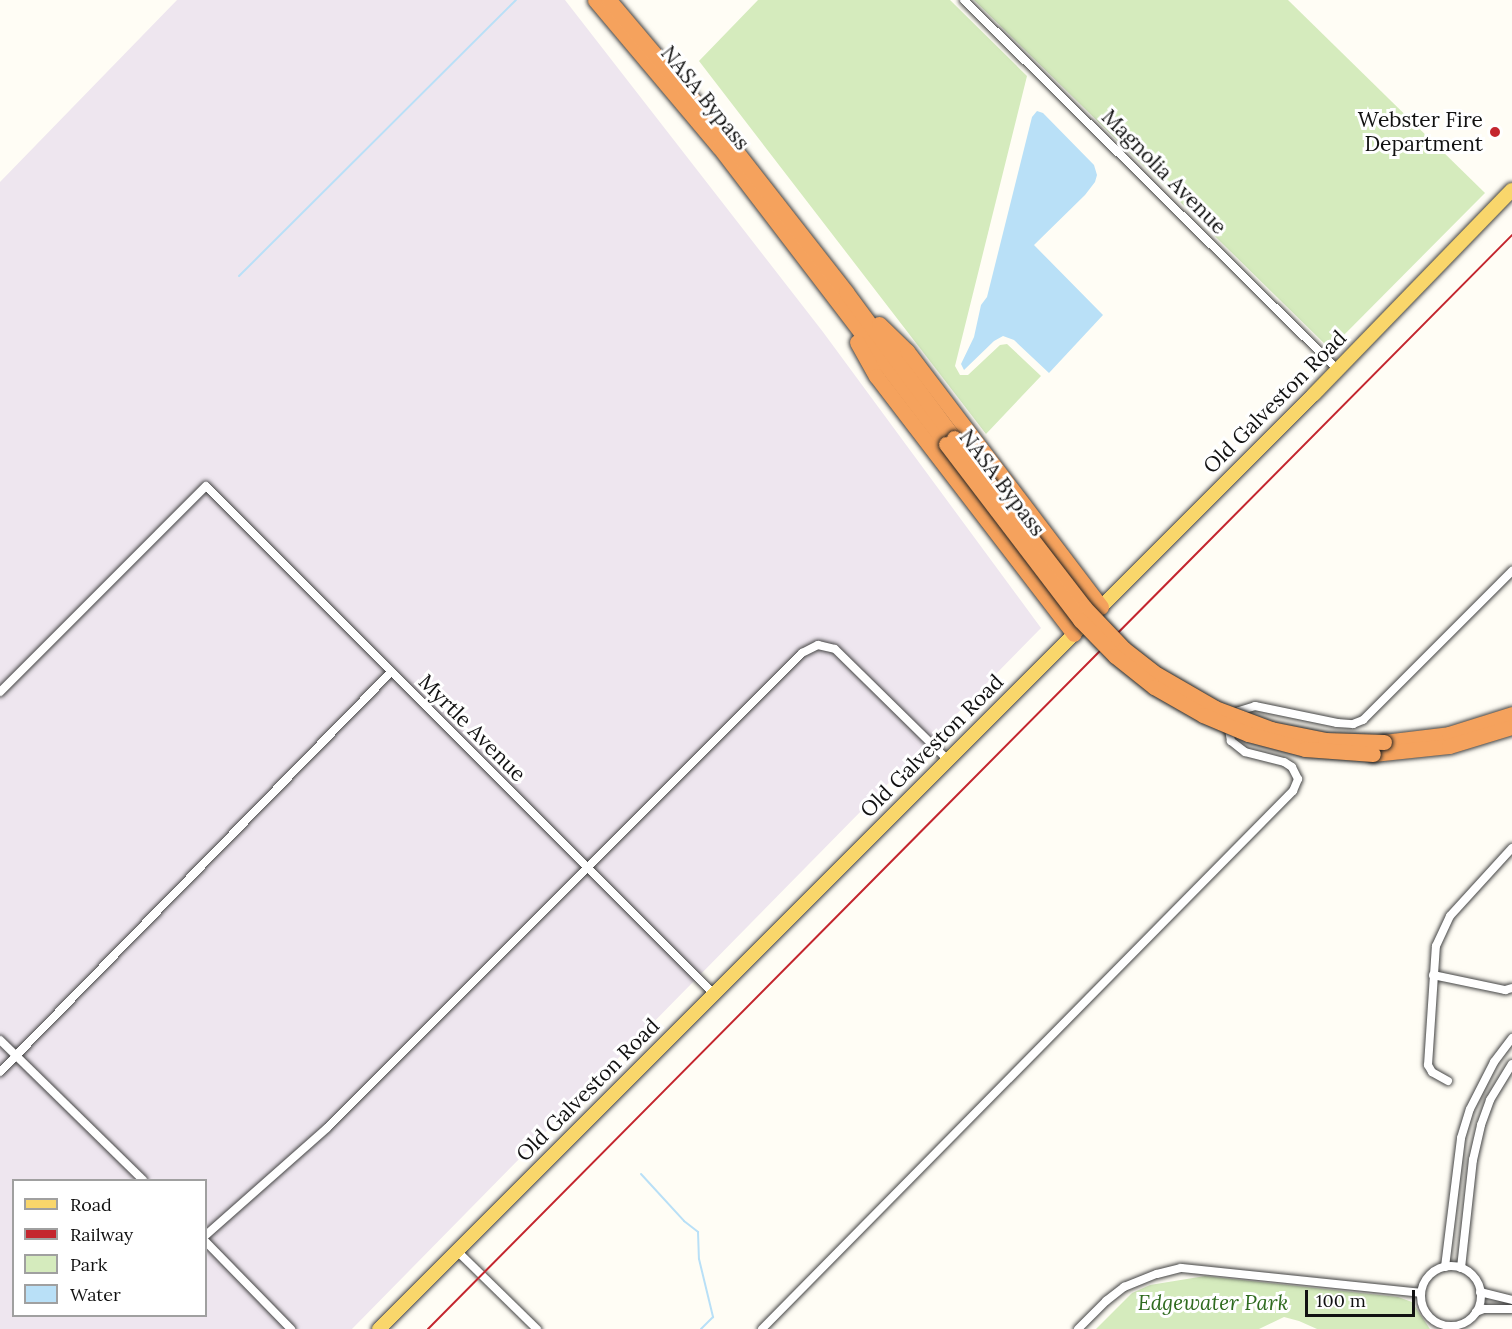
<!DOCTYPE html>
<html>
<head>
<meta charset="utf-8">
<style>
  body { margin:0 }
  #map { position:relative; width:1512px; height:1329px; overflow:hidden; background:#fffdf5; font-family:Lora,serif }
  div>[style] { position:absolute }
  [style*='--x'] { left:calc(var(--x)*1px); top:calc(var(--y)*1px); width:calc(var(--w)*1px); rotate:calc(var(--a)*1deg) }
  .industrial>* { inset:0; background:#eee6ef }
  .green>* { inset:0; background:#d5ebbd }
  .water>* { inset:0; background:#b9e0f7 }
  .stream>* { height:2px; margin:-1px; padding:0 1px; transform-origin:1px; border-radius:1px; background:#b9e0f7 }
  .roads { filter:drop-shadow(0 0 2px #444) drop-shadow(0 0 2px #444) }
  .street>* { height:8px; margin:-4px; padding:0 4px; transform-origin:4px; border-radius:4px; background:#fff }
  .street>.ring { margin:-4px; padding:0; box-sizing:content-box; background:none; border:8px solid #fff; border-radius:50% }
  .primary>* { height:14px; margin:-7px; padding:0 7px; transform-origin:7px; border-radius:7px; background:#f9d66b }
  .highway>* { height:15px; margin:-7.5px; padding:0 7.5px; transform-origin:7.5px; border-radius:7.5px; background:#f5a25d }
  .rail>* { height:2px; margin:-1px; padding:0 1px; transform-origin:1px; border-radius:1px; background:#c4262e }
  .bridges { filter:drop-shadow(0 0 2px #222) drop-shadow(0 0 2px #222) }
  .highway-bridge>* { height:15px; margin:-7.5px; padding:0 7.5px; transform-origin:7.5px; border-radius:7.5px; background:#f5a25d }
  .dots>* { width:16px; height:16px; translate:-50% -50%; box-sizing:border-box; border:3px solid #fff; border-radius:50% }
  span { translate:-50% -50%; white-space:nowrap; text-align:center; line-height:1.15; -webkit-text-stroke:6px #fff; paint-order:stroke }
  .street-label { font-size:21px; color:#111 }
  .poi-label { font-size:21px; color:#111 }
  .right { translate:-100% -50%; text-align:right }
  .park-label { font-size:21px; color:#2f6b1f; font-style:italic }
  .legend { position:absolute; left:12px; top:1179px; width:195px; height:138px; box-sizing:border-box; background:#fff; border:2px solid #a0a0a0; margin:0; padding:8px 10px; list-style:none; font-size:18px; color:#111 }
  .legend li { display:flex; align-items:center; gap:12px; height:30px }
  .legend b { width:30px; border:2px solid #a0a0a0 }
  .scale { position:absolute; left:1305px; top:1290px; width:110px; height:27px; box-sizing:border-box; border:3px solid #111; border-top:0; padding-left:8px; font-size:18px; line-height:21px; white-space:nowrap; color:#111; -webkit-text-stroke:4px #fff; paint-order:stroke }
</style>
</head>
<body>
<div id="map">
  <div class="industrial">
    <i style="clip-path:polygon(evenodd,177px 0,565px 0,823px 332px,1041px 628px,352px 1329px,0 1329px,0 182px,177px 0,14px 1180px,206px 1180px,206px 1316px,14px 1316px,14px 1180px)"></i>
  </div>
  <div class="green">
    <i style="clip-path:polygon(758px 0,950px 0,1027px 76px,955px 366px,960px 375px,968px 375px,1000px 345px,1007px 344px,1041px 376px,986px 434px,699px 61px)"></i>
    <i style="clip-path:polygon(974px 0,1288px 0,1485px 193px,1330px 349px)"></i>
    <i style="clip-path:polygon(1205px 1276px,1398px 1297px,1412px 1302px,1430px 1329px,1317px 1329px,1299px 1321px,1284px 1317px,1259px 1329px,1096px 1329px,1132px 1293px,1150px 1285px)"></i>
  </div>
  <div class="water">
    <i style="clip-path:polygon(1037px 111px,1043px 113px,1094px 165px,1097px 175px,1095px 182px,1085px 195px,1034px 245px,1103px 315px,1049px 373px,1014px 340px,1003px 336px,994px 341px,964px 370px,961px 364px,974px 337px,981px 305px,987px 297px,1032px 117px)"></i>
  </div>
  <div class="stream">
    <i style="--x:239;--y:276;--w:391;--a:-44.9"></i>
    <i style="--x:641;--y:1174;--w:64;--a:47.5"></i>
    <i style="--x:684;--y:1221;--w:18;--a:38"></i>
    <i style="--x:698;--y:1232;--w:27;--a:88"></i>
    <i style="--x:699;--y:1259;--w:60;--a:76.4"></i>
    <i style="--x:713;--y:1317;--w:17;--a:135"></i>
  </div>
  <div class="roads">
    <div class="street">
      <i style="--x:964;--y:0;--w:526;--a:44.69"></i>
      <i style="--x:0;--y:692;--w:291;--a:-45"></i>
      <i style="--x:206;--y:486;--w:718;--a:45"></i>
      <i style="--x:1433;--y:975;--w:74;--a:11.8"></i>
      <i style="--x:1505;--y:990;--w:7;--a:-16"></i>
      <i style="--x:0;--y:1040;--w:200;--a:44.4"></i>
      <i style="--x:0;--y:1072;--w:559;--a:-45.65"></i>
      <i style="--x:1448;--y:1081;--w:18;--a:-151"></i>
      <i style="--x:1432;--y:1072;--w:8;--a:-120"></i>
      <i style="--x:1428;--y:1065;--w:119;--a:-86.2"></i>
      <i style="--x:1436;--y:946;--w:33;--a:-65"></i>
      <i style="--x:1450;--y:916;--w:92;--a:-47.6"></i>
      <i style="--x:206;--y:1235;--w:162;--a:-41.5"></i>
      <i style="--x:327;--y:1128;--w:672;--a:-45"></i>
      <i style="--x:802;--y:653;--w:18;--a:-27"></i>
      <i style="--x:818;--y:645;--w:17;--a:13"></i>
      <i style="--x:835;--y:649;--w:158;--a:44.5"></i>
      <i style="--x:206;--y:1242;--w:122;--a:45.7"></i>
      <i style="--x:457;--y:1251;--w:112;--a:44.3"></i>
      <i class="ring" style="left:1421px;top:1266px;width:52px;height:52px"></i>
      <i style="--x:1445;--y:1267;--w:130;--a:-82.9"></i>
      <i style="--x:1461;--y:1138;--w:30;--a:-73"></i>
      <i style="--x:1470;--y:1109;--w:53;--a:-62.9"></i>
      <i style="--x:1494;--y:1062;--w:30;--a:-53"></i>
      <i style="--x:1461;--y:1268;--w:109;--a:-83.7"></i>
      <i style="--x:1473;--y:1160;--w:36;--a:-77"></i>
      <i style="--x:1481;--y:1125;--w:27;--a:-70"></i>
      <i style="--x:1490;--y:1100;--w:42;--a:-58.6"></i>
      <i style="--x:1480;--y:1292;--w:33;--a:14"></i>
      <i style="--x:1476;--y:1312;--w:9;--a:-21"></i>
      <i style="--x:1484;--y:1309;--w:28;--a:0"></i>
      <i style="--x:762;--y:1329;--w:756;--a:-45.38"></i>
      <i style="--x:1293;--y:791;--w:13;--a:-67"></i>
      <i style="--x:1298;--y:779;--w:13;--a:-117"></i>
      <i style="--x:1292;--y:767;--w:9;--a:-148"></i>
      <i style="--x:1284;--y:762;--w:40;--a:-165.6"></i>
      <i style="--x:1245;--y:752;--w:18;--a:-142"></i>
      <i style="--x:1231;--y:741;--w:11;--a:-100"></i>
      <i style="--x:1229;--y:730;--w:21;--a:-62"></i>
      <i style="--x:1239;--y:711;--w:17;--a:-17"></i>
      <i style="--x:1255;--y:706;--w:84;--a:11.7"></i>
      <i style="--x:1337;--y:723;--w:16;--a:4"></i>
      <i style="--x:1353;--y:724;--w:11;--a:-22"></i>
      <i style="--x:1363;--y:720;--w:211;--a:-45"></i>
      <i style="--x:1078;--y:1329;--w:40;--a:-45"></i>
      <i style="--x:1106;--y:1301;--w:23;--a:-38"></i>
      <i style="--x:1124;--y:1287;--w:35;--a:-22"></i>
      <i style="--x:1157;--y:1274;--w:25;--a:-14"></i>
      <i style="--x:1181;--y:1268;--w:241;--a:5.9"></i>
    </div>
    <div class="primary">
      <i style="--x:379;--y:1329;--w:1322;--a:-45"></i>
      <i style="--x:1314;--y:394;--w:284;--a:-45.9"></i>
    </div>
    <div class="highway">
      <i style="--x:595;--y:0;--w:192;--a:49.9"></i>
      <i style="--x:719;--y:147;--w:374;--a:52.6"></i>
      <i style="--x:609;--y:0;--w:186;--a:49.8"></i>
      <i style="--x:729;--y:142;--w:190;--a:52"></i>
      <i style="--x:846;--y:292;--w:182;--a:53.5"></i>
      <i style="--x:879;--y:324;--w:39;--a:44"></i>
      <i style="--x:907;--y:351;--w:321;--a:52.8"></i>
      <i style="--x:857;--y:342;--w:39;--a:61"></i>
      <i style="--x:876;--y:376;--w:325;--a:52.5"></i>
      <i style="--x:1384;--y:742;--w:65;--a:-7"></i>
      <i style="--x:1449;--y:734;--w:66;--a:-17.6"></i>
      <i style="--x:1373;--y:754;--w:76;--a:-6"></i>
      <i style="--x:1449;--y:746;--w:66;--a:-16.8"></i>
    </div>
  </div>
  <div class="rail">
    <i style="--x:428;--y:1329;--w:1540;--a:-45.26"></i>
  </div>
  <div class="bridges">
    <div class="highway-bridge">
      <i style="--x:954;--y:438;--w:213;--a:52.4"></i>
      <i style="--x:1084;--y:607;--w:58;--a:46.4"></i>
      <i style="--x:1124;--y:649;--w:37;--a:38"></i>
      <i style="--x:1153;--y:672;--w:72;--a:30.1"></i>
      <i style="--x:1215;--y:708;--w:60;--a:20.6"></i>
      <i style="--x:1271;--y:729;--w:55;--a:11.5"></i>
      <i style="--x:1325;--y:740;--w:59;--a:1.9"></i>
      <i style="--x:946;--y:444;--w:221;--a:52.7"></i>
      <i style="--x:1080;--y:620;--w:50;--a:45.8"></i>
      <i style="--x:1115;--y:656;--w:50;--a:38.5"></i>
      <i style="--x:1154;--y:687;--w:56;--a:29.7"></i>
      <i style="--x:1203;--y:715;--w:49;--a:22.9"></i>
      <i style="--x:1248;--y:734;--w:59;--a:14.7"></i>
      <i style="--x:1305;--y:749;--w:68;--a:4.2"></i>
    </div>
  </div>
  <div class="dots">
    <i style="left:1495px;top:132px;background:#c4262e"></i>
  </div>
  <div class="street-label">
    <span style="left:705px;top:98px;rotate:51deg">NASA Bypass</span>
    <span style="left:1164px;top:172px;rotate:45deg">Magnolia Avenue</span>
    <span style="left:1275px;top:402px;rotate:-45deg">Old Galveston Road</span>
    <span style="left:1002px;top:483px;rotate:53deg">NASA Bypass</span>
    <span style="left:472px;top:728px;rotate:45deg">Myrtle Avenue</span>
    <span style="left:932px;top:746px;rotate:-45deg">Old Galveston Road</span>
    <span style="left:588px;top:1090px;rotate:-45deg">Old Galveston Road</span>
  </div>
  <div class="poi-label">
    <span class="right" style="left:1483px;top:132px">Webster Fire<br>Department</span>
  </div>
  <div class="park-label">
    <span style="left:1213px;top:1303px">Edgewater Park</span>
  </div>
  <ul class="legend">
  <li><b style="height:8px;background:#f9d66b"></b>Road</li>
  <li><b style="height:8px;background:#c4262e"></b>Railway</li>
  <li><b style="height:16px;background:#d5ebbd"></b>Park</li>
  <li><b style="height:16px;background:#b9e0f7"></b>Water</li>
  </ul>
  <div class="scale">100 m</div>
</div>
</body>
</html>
